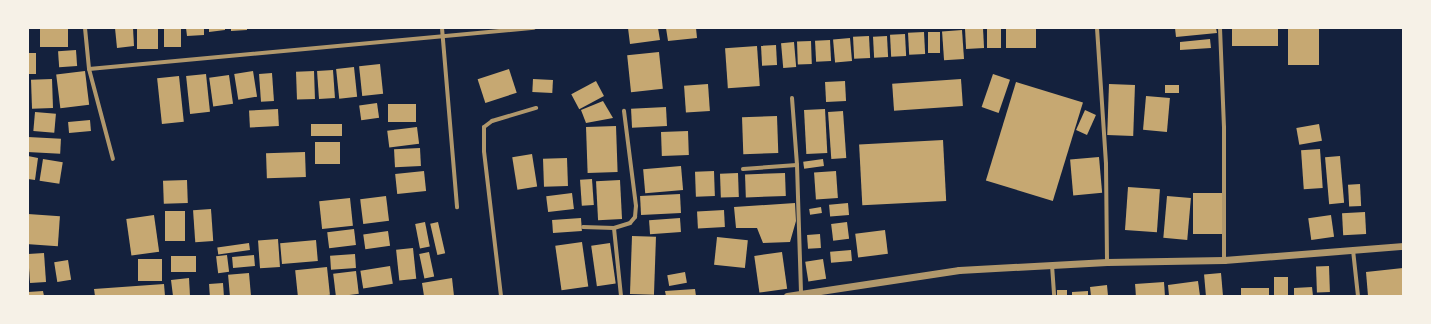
<!DOCTYPE html>
<html>
<head>
<meta charset="utf-8">
<style>
  body { margin:0 }
  #map { position:relative; width:1431px; height:324px; overflow:hidden; background:#14213d; font-family:Overpass,sans-serif }
  div>[style] { position:absolute }
  [style*='--x'] { left:calc(var(--x)*1px); top:calc(var(--y)*1px); width:calc(var(--w)*1px); rotate:calc(var(--a)*1deg) }
  .building>* { inset:0; background:#c6a872; transform-origin:0 0 }
  .minor>* { height:4px; margin:-2px; padding:0 2px; transform-origin:2px; border-radius:2px; background:#b1986c }
  .tertiary>* { height:7px; margin:-3.5px; padding:0 3.5px; transform-origin:3.5px; border-radius:3.5px; background:#b1986c }
  span { translate:-50% -50%; white-space:nowrap; text-align:center; line-height:1.15; -webkit-text-stroke:3px #f6f1e7; paint-order:stroke }
  .frame { position:absolute; inset:0; border:29px solid #f6f1e7; pointer-events:none }
</style>
</head>
<body>
<div id="map">
  <div class="building">
    <i style="left:40px;top:28px;width:28px;height:19px"></i>
    <i style="clip-path:polygon(115px 28px,133px 28px,134px 46px,117px 48px)"></i>
    <i style="left:137px;top:28px;width:21px;height:21px"></i>
    <i style="left:164px;top:28px;width:17px;height:19px"></i>
    <i style="clip-path:polygon(186px 28px,204px 28px,204px 35px,187px 36px)"></i>
    <i style="clip-path:polygon(209px 28px,225px 28px,225px 30px,209px 32px)"></i>
    <i style="clip-path:polygon(231px 28px,247px 28px,247px 30px,231px 31px)"></i>
    <i style="clip-path:polygon(628px 28px,658px 28px,660px 40px,630px 44px)"></i>
    <i style="clip-path:polygon(666px 28px,696px 28px,697px 38px,668px 41px)"></i>
    <i style="left:983px;top:28px;width:20px;height:18px;rotate:87deg"></i>
    <i style="left:987px;top:28px;width:14px;height:20px"></i>
    <i style="left:1006px;top:28px;width:30px;height:20px"></i>
    <i style="clip-path:polygon(1175px 28px,1216px 28px,1217px 33px,1176px 37px)"></i>
    <i style="left:1232px;top:28px;width:46px;height:18px"></i>
    <i style="left:1288px;top:28px;width:31px;height:37px"></i>
    <i style="left:962px;top:30px;width:29px;height:20px;rotate:86deg"></i>
    <i style="left:924px;top:32px;width:22px;height:16px;rotate:87deg"></i>
    <i style="left:928px;top:32px;width:12px;height:21px"></i>
    <i style="left:905px;top:34px;width:22px;height:15px;rotate:87deg"></i>
    <i style="left:869px;top:36px;width:22px;height:16px;rotate:87deg"></i>
    <i style="left:887px;top:36px;width:21px;height:14px;rotate:87deg"></i>
    <i style="left:850px;top:38px;width:23px;height:17px;rotate:85deg"></i>
    <i style="clip-path:polygon(1210px 39px,1211px 48px,1180px 50px,1180px 42px)"></i>
    <i style="left:830px;top:40px;width:21px;height:15px;rotate:87deg"></i>
    <i style="left:811px;top:41px;width:23px;height:14px;rotate:88deg"></i>
    <i style="left:794px;top:42px;width:25px;height:13px;rotate:85deg"></i>
    <i style="left:776px;top:45px;width:20px;height:15px;rotate:87deg"></i>
    <i style="left:757px;top:46px;width:40px;height:32px;rotate:86deg"></i>
    <i style="left:76px;top:50px;width:16px;height:18px;rotate:86deg"></i>
    <i style="left:659px;top:52px;width:37px;height:32px;rotate:84deg"></i>
    <i style="left:28px;top:53px;width:8px;height:21px"></i>
    <i style="left:380px;top:64px;width:30px;height:21px;rotate:84deg"></i>
    <i style="left:354px;top:67px;width:30px;height:18px;rotate:84deg"></i>
    <i style="left:509px;top:69px;width:25px;height:33px;rotate:72deg"></i>
    <i style="left:333px;top:70px;width:28px;height:16px;rotate:86deg"></i>
    <i style="left:85px;top:71px;width:34px;height:29px;rotate:83deg"></i>
    <i style="left:253px;top:71px;width:26px;height:19px;rotate:81deg"></i>
    <i style="left:314px;top:71px;width:28px;height:18px;rotate:88deg"></i>
    <i style="left:272px;top:73px;width:28px;height:13px;rotate:86deg"></i>
    <i style="left:206px;top:74px;width:38px;height:20px;rotate:84deg"></i>
    <i style="left:993px;top:74px;width:18px;height:35px;rotate:19deg"></i>
    <i style="left:229px;top:75px;width:29px;height:20px;rotate:82deg"></i>
    <i style="left:179px;top:76px;width:46px;height:22px;rotate:84deg"></i>
    <i style="left:52px;top:79px;width:29px;height:21px;rotate:88deg"></i>
    <i style="left:533px;top:79px;width:20px;height:13px;rotate:3deg"></i>
    <i style="left:961px;top:79px;width:27px;height:69px;rotate:86deg"></i>
    <i style="left:596px;top:81px;width:17px;height:28px;rotate:62deg"></i>
    <i style="left:845px;top:81px;width:20px;height:20px;rotate:87deg"></i>
    <i style="left:1016px;top:82px;width:70px;height:103px;rotate:17deg"></i>
    <i style="left:708px;top:84px;width:27px;height:24px;rotate:86deg"></i>
    <i style="left:1109px;top:84px;width:26px;height:51px;rotate:2deg"></i>
    <i style="left:1165px;top:85px;width:14px;height:8px"></i>
    <i style="left:1146px;top:96px;width:24px;height:34px;rotate:5deg"></i>
    <i style="clip-path:polygon(603px 101px,613px 118px,586px 123px,581px 110px)"></i>
    <i style="left:377px;top:103px;width:15px;height:18px;rotate:82deg"></i>
    <i style="left:416px;top:104px;width:18px;height:28px;rotate:90deg"></i>
    <i style="left:666px;top:107px;width:19px;height:35px;rotate:87deg"></i>
    <i style="left:278px;top:109px;width:17px;height:29px;rotate:87deg"></i>
    <i style="left:825px;top:109px;width:44px;height:21px;rotate:87deg"></i>
    <i style="left:1085px;top:110px;width:12px;height:22px;rotate:24deg"></i>
    <i style="left:843px;top:111px;width:47px;height:15px;rotate:86deg"></i>
    <i style="left:35px;top:112px;width:21px;height:19px;rotate:5deg"></i>
    <i style="left:777px;top:116px;width:37px;height:35px;rotate:88deg"></i>
    <i style="left:90px;top:120px;width:11px;height:22px;rotate:85deg"></i>
    <i style="left:342px;top:124px;width:12px;height:31px;rotate:90deg"></i>
    <i style="left:1319px;top:124px;width:17px;height:23px;rotate:80deg"></i>
    <i style="left:616px;top:126px;width:46px;height:30px;rotate:88deg"></i>
    <i style="left:417px;top:127px;width:17px;height:30px;rotate:83deg"></i>
    <i style="left:688px;top:131px;width:24px;height:27px;rotate:88deg"></i>
    <i style="left:28px;top:137px;width:33px;height:15px;rotate:3deg"></i>
    <i style="left:943px;top:140px;width:61px;height:84px;rotate:87deg"></i>
    <i style="left:315px;top:142px;width:25px;height:22px"></i>
    <i style="left:420px;top:148px;width:18px;height:26px;rotate:87deg"></i>
    <i style="left:1320px;top:149px;width:39px;height:19px;rotate:86deg"></i>
    <i style="left:305px;top:152px;width:25px;height:39px;rotate:88deg"></i>
    <i style="left:532px;top:154px;width:33px;height:20px;rotate:81deg"></i>
    <i style="clip-path:polygon(28px 156px,38px 158px,35px 180px,28px 179px)"></i>
    <i style="left:1340px;top:156px;width:47px;height:15px;rotate:85deg"></i>
    <i style="left:1099px;top:157px;width:36px;height:29px;rotate:85deg"></i>
    <i style="left:567px;top:158px;width:28px;height:24px;rotate:88deg"></i>
    <i style="left:43px;top:159px;width:20px;height:22px;rotate:9deg"></i>
    <i style="left:823px;top:159px;width:7px;height:20px;rotate:82deg"></i>
    <i style="left:681px;top:166px;width:24px;height:38px;rotate:85deg"></i>
    <i style="left:424px;top:171px;width:20px;height:29px;rotate:84deg"></i>
    <i style="left:714px;top:171px;width:25px;height:19px;rotate:88deg"></i>
    <i style="left:836px;top:171px;width:27px;height:22px;rotate:86deg"></i>
    <i style="left:738px;top:173px;width:24px;height:18px;rotate:88deg"></i>
    <i style="left:785px;top:173px;width:23px;height:40px;rotate:88deg"></i>
    <i style="left:592px;top:179px;width:26px;height:12px;rotate:86deg"></i>
    <i style="left:187px;top:180px;width:23px;height:24px;rotate:88deg"></i>
    <i style="left:620px;top:180px;width:39px;height:24px;rotate:87deg"></i>
    <i style="left:1360px;top:184px;width:22px;height:12px;rotate:87deg"></i>
    <i style="left:1128px;top:187px;width:32px;height:43px;rotate:4deg"></i>
    <i style="left:572px;top:193px;width:16px;height:26px;rotate:83deg"></i>
    <i style="left:1222px;top:193px;width:41px;height:29px;rotate:90deg"></i>
    <i style="left:680px;top:194px;width:19px;height:40px;rotate:87deg"></i>
    <i style="left:386px;top:196px;width:25px;height:26px;rotate:83deg"></i>
    <i style="left:1167px;top:196px;width:24px;height:42px;rotate:5deg"></i>
    <i style="left:350px;top:198px;width:28px;height:31px;rotate:84deg"></i>
    <i style="clip-path:polygon(795px 203px,796px 221px,790px 242px,763px 243px,757px 228px,736px 228px,734px 207px)"></i>
    <i style="left:848px;top:203px;width:12px;height:19px;rotate:85deg"></i>
    <i style="left:821px;top:207px;width:6px;height:12px;rotate:81deg"></i>
    <i style="left:211px;top:209px;width:32px;height:18px;rotate:86deg"></i>
    <i style="left:724px;top:210px;width:17px;height:27px;rotate:87deg"></i>
    <i style="left:165px;top:211px;width:20px;height:30px"></i>
    <i style="left:1365px;top:212px;width:22px;height:23px;rotate:87deg"></i>
    <i style="left:28px;top:214px;width:32px;height:30px;rotate:4deg"></i>
    <i style="left:154px;top:215px;width:37px;height:28px;rotate:82deg"></i>
    <i style="left:1331px;top:215px;width:22px;height:23px;rotate:82deg"></i>
    <i style="left:581px;top:218px;width:13px;height:29px;rotate:86deg"></i>
    <i style="left:680px;top:218px;width:14px;height:31px;rotate:86deg"></i>
    <i style="left:425px;top:222px;width:25px;height:10px;rotate:79deg"></i>
    <i style="left:438px;top:222px;width:32px;height:8px;rotate:77deg"></i>
    <i style="left:847px;top:222px;width:17px;height:16px;rotate:83deg"></i>
    <i style="left:354px;top:229px;width:16px;height:27px;rotate:83deg"></i>
    <i style="left:885px;top:230px;width:24px;height:30px;rotate:83deg"></i>
    <i style="left:388px;top:231px;width:15px;height:25px;rotate:82deg"></i>
    <i style="left:820px;top:234px;width:14px;height:13px;rotate:86deg"></i>
    <i style="left:632px;top:236px;width:24px;height:58px;rotate:2deg"></i>
    <i style="left:717px;top:237px;width:31px;height:28px;rotate:6deg"></i>
    <i style="left:278px;top:239px;width:28px;height:20px;rotate:86deg"></i>
    <i style="left:316px;top:240px;width:21px;height:36px;rotate:85deg"></i>
    <i style="left:582px;top:242px;width:45px;height:27px;rotate:82deg"></i>
    <i style="left:249px;top:243px;width:7px;height:32px;rotate:82deg"></i>
    <i style="left:610px;top:243px;width:41px;height:19px;rotate:82deg"></i>
    <i style="left:413px;top:248px;width:31px;height:17px;rotate:84deg"></i>
    <i style="left:851px;top:250px;width:11px;height:21px;rotate:85deg"></i>
    <i style="left:429px;top:252px;width:25px;height:10px;rotate:78deg"></i>
    <i style="left:782px;top:252px;width:37px;height:28px;rotate:82deg"></i>
    <i style="left:44px;top:253px;width:29px;height:16px;rotate:86deg"></i>
    <i style="left:355px;top:254px;width:14px;height:25px;rotate:86deg"></i>
    <i style="left:227px;top:255px;width:17px;height:11px;rotate:83deg"></i>
    <i style="left:254px;top:255px;width:11px;height:22px;rotate:85deg"></i>
    <i style="left:171px;top:256px;width:25px;height:16px"></i>
    <i style="left:138px;top:259px;width:24px;height:22px"></i>
    <i style="left:823px;top:259px;width:20px;height:18px;rotate:81deg"></i>
    <i style="left:68px;top:260px;width:20px;height:14px;rotate:81deg"></i>
    <i style="left:390px;top:266px;width:18px;height:30px;rotate:81deg"></i>
    <i style="left:1329px;top:266px;width:26px;height:13px;rotate:88deg"></i>
    <i style="left:327px;top:267px;width:28px;height:32px;rotate:84deg"></i>
    <i style="clip-path:polygon(1403px 268px,1403px 296px,1368px 296px,1366px 272px)"></i>
    <i style="left:356px;top:271px;width:23px;height:23px;rotate:83deg"></i>
    <i style="left:685px;top:272px;width:11px;height:18px;rotate:80deg"></i>
    <i style="left:249px;top:273px;width:23px;height:21px;rotate:85deg"></i>
    <i style="left:1221px;top:273px;width:23px;height:17px;rotate:85deg"></i>
    <i style="left:1274px;top:277px;width:14px;height:19px"></i>
    <i style="clip-path:polygon(189px 278px,190px 296px,173px 296px,171px 280px)"></i>
    <i style="clip-path:polygon(452px 278px,454px 296px,424px 296px,422px 283px)"></i>
    <i style="clip-path:polygon(1198px 281px,1200px 296px,1169px 296px,1168px 285px)"></i>
    <i style="left:1164px;top:282px;width:14px;height:29px;rotate:86deg"></i>
    <i style="left:223px;top:283px;width:13px;height:14px;rotate:86deg"></i>
    <i style="clip-path:polygon(164px 284px,165px 296px,95px 296px,94px 289px)"></i>
    <i style="clip-path:polygon(1107px 285px,1108px 296px,1091px 296px,1090px 287px)"></i>
    <i style="clip-path:polygon(1312px 287px,1313px 296px,1294px 296px,1294px 288px)"></i>
    <i style="left:1241px;top:288px;width:28px;height:8px"></i>
    <i style="clip-path:polygon(695px 289px,696px 296px,666px 296px,665px 291px)"></i>
    <i style="left:1057px;top:290px;width:10px;height:6px"></i>
    <i style="clip-path:polygon(43px 291px,44px 296px,28px 296px,28px 292px)"></i>
    <i style="clip-path:polygon(1088px 291px,1088px 296px,1072px 296px,1072px 292px)"></i>
  </div>
  <div class="minor">
    <i style="--x:85;--y:28;--w:41;--a:84.4"></i>
    <i style="--x:89;--y:69;--w:447;--a:-5.3"></i>
    <i style="--x:442;--y:28;--w:180;--a:85.2"></i>
    <i style="--x:1097;--y:28;--w:136;--a:86.2"></i>
    <i style="--x:1106;--y:164;--w:98;--a:89.4"></i>
    <i style="--x:1220;--y:28;--w:99;--a:87.7"></i>
    <i style="--x:1224;--y:127;--w:133;--a:90"></i>
    <i style="--x:89;--y:69;--w:93;--a:75.1"></i>
    <i style="--x:792;--y:98;--w:67;--a:85.7"></i>
    <i style="--x:797;--y:165;--w:129;--a:88.2"></i>
    <i style="--x:743;--y:169;--w:54;--a:-4.2"></i>
    <i style="--x:583;--y:227;--w:31;--a:2"></i>
    <i style="--x:1353;--y:250;--w:46;--a:83.8"></i>
    <i style="--x:1052;--y:265;--w:31;--a:86"></i>
    <i style="--x:501;--y:296;--w:146;--a:-96.7"></i>
    <i style="--x:484;--y:151;--w:24;--a:-90"></i>
    <i style="--x:484;--y:127;--w:10;--a:-37"></i>
    <i style="--x:492;--y:121;--w:46;--a:-16.5"></i>
    <i style="--x:621;--y:296;--w:68;--a:-95.9"></i>
    <i style="--x:614;--y:228;--w:17;--a:-17"></i>
    <i style="--x:630;--y:223;--w:8;--a:-50"></i>
    <i style="--x:635;--y:217;--w:11;--a:-85"></i>
    <i style="--x:636;--y:206;--w:96;--a:-97.2"></i>
  </div>
  <div class="tertiary">
    <i style="--x:787;--y:296;--w:174;--a:-8.6"></i>
    <i style="--x:959;--y:270;--w:148;--a:-3.1"></i>
    <i style="--x:1107;--y:262;--w:117;--a:-1"></i>
    <i style="--x:1224;--y:260;--w:180;--a:-4.5"></i>
  </div>
  <div class="frame"></div>
</div>
</body>
</html>
